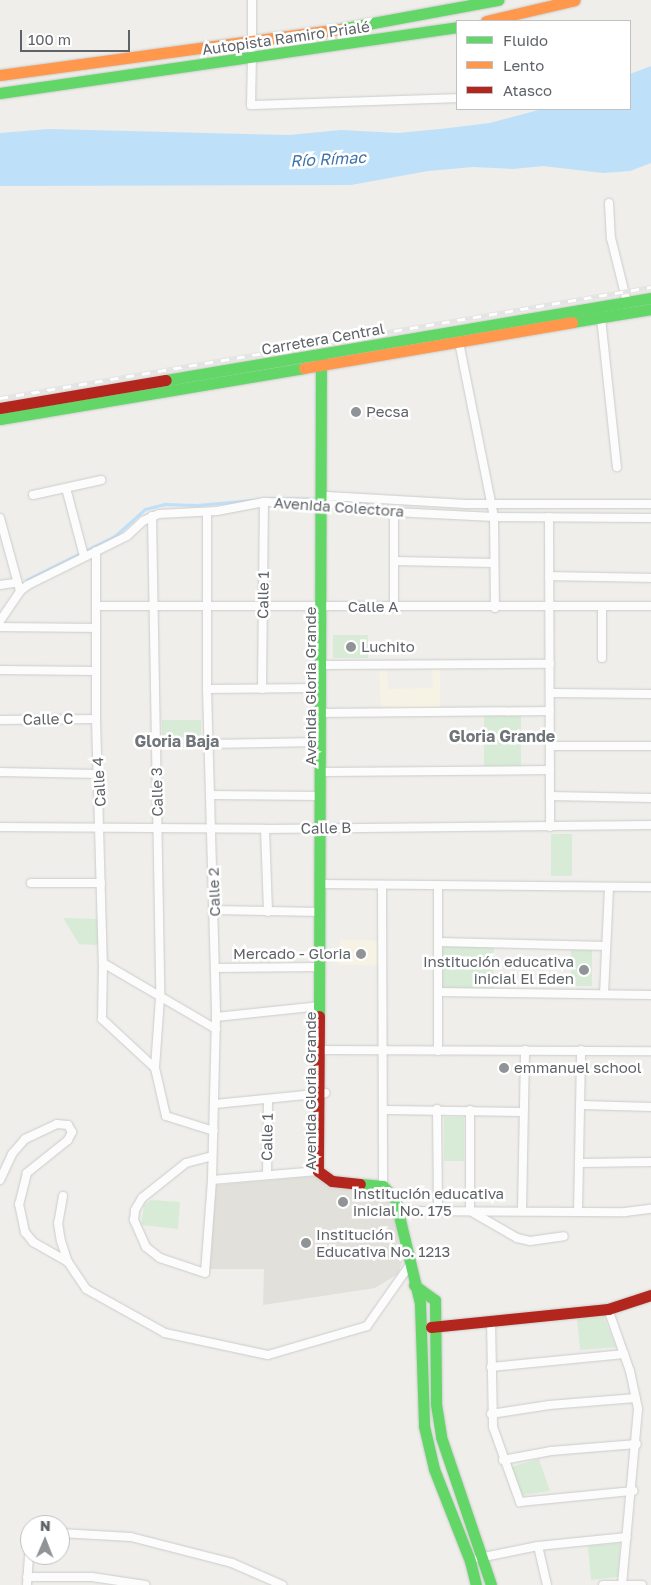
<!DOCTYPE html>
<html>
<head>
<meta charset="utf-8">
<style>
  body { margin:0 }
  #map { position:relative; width:651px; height:1585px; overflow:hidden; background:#efeeea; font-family:"Golos Text",sans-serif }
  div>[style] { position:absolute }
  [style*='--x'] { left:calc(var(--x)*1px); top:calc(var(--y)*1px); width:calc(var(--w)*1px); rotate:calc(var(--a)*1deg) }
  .commercial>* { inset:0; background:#f7f3e4; transform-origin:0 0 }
  .education>* { inset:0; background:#e2e0da }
  .green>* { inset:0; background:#d8ebd6; transform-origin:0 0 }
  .water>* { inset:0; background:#bfe0f9 }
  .stream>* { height:2.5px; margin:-1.25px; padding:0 1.25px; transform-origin:1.25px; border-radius:1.25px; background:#bfe0f9 }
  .roads { filter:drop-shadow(0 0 1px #cbcccc) drop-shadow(0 0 1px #cbcccc) }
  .street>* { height:8px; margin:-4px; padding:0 4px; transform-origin:4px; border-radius:4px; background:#fdfcfc }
  .fast>* { height:11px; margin:-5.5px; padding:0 5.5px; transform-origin:5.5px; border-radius:5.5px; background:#63d668 }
  .slow>* { height:11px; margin:-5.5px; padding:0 5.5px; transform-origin:5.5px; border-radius:5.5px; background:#ff974d }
  .jam>* { height:11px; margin:-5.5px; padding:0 5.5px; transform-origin:5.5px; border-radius:5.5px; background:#b3261e }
  .rail>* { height:4.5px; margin-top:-2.25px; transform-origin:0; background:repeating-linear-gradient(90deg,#fff 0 8px,#e4e4e4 0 16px); box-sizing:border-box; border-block:1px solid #e4e4e4 }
  .dots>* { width:14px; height:14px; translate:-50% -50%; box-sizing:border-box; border:2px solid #fff; border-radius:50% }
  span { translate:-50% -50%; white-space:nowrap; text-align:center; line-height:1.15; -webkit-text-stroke:5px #fff; paint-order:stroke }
  .street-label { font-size:15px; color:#5f6368 }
  .poi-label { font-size:15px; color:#5f6368 }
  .left { translate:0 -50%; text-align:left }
  .right { translate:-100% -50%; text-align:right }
  .water-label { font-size:16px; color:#4174aa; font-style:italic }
  .neighbourhood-label { font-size:16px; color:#70757a; font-weight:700 }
  .legend { position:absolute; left:456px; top:20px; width:175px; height:90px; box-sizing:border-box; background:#fff; border:1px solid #bfc1c3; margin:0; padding:6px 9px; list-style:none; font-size:15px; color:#5f6368 }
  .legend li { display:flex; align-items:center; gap:10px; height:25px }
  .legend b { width:25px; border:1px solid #bfc1c3 }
  .north { position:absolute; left:20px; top:1515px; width:50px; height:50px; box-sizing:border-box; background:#fff; border:1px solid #bfc1c3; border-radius:50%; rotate:1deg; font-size:14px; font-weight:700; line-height:20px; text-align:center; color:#5f6368 }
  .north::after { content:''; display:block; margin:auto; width:18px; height:22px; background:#919496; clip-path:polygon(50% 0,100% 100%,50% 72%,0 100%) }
  .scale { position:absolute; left:20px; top:30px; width:110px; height:22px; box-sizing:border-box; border:2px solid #5f6368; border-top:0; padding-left:6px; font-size:15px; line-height:18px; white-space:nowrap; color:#5f6368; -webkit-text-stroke:4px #fff; paint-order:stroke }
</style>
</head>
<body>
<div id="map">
  <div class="commercial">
    <i style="clip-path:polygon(432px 669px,440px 670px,440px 708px,381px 708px,379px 671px,387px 671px,388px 689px,433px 688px)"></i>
    <i style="left:382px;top:941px;width:25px;height:42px;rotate:92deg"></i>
  </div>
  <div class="education">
    <i style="clip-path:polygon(318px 1176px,325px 1184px,381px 1190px,393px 1202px,402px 1262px,398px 1274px,375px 1288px,263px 1305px,264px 1269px,210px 1269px,216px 1185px)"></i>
  </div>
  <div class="green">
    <i style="left:333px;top:635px;width:35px;height:23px"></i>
    <i style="left:484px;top:715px;width:37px;height:51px"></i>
    <i style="left:162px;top:720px;width:39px;height:17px"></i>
    <i style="left:551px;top:834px;width:21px;height:42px"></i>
    <i style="clip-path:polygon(63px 918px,98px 919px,98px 945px,79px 944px)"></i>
    <i style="left:440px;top:944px;width:54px;height:44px;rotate:1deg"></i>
    <i style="left:571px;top:948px;width:21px;height:38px"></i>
    <i style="left:444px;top:1117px;width:20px;height:44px"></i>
    <i style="clip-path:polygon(151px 1200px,180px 1202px,178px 1229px,141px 1225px,144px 1205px)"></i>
    <i style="clip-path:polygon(604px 1317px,616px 1347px,580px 1350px,577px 1318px)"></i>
    <i style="clip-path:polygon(539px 1459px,550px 1491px,522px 1495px,510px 1467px)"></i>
    <i style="clip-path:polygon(620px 1543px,618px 1577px,591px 1580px,588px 1546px)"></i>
  </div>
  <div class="water">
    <i style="clip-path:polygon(651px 66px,651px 163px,630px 171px,603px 173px,543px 166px,513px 169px,473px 167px,428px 171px,351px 185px,0 186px,0 133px,49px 129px,289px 135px,341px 130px,398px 133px,440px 129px,490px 123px,542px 109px,630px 109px,630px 74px)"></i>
  </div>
  <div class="stream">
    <i style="--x:270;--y:498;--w:47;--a:1.2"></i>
    <i style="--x:26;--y:580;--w:99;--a:-26.3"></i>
    <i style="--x:115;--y:536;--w:40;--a:-42"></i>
    <i style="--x:145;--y:509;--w:21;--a:-14"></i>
    <i style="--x:165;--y:504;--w:31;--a:2"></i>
    <i style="--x:196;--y:505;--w:68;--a:-5"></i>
  </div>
  <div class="roads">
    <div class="street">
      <i style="--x:252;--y:43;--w:43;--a:-90"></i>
      <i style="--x:252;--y:54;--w:51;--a:91.1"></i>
      <i style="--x:251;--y:105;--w:206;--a:-1.9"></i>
      <i style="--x:609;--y:203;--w:35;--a:87"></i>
      <i style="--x:611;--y:238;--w:66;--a:76"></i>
      <i style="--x:601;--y:318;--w:150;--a:83.9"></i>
      <i style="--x:459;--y:342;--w:178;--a:78.7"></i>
      <i style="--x:494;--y:517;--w:91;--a:89.4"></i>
      <i style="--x:66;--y:488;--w:70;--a:75.2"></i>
      <i style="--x:33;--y:495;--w:70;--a:-12.4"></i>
      <i style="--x:327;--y:496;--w:139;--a:3.3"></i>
      <i style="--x:466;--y:504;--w:185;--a:0"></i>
      <i style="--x:207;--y:512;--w:177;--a:90"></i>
      <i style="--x:207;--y:689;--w:328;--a:88.4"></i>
      <i style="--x:216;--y:1017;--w:163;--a:91.4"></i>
      <i style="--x:212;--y:1180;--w:93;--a:94.3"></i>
      <i style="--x:205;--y:1273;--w:47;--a:-161.6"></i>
      <i style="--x:160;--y:1258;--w:18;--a:-142"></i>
      <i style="--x:146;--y:1247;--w:30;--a:-114"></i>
      <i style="--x:134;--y:1220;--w:10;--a:-84"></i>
      <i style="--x:135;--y:1210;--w:14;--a:-60"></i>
      <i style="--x:142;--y:1198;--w:56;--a:-38.5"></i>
      <i style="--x:186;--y:1163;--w:27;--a:-15"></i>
      <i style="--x:394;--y:512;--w:95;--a:90"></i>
      <i style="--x:152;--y:516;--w:482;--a:89"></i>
      <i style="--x:160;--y:998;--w:70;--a:94.1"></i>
      <i style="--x:549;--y:517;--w:310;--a:89.8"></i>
      <i style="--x:0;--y:518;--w:76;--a:74.7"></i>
      <i style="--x:96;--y:551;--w:168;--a:90"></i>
      <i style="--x:96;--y:719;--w:244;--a:88.4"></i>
      <i style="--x:103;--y:963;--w:56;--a:91"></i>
      <i style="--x:102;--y:1019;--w:72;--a:42.8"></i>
      <i style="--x:155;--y:1068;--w:49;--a:77.1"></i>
      <i style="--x:166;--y:1116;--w:50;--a:17.4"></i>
      <i style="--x:394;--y:561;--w:100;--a:1.1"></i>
      <i style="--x:549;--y:576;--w:102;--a:1.1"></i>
      <i style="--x:0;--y:585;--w:15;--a:-8"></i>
      <i style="--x:96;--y:606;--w:555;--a:0"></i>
      <i style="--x:602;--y:606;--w:52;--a:90"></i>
      <i style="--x:0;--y:621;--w:36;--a:-56"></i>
      <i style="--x:20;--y:591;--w:10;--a:-37"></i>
      <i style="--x:28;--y:585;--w:110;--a:-26.3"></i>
      <i style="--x:127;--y:536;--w:22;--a:-43"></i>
      <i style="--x:143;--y:521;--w:17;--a:-24"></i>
      <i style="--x:159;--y:514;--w:58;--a:-3"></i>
      <i style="--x:217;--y:511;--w:48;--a:-10.8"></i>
      <i style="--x:264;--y:502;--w:56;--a:1"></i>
      <i style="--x:320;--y:503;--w:75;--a:6.9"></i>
      <i style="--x:394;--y:512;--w:100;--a:2.9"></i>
      <i style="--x:494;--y:517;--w:157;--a:0.4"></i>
      <i style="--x:0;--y:627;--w:96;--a:0.6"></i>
      <i style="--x:326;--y:665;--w:224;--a:-0.3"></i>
      <i style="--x:0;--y:670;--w:96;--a:0.6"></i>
      <i style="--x:207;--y:689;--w:113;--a:-0.5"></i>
      <i style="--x:262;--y:689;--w:187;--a:-89.4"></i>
      <i style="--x:550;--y:693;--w:101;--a:0.6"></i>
      <i style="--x:320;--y:713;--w:230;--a:-0.5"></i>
      <i style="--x:0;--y:720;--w:96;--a:-0.6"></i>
      <i style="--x:209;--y:744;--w:111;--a:-1"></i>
      <i style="--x:550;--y:746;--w:101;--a:0"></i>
      <i style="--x:0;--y:772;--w:98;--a:1.2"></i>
      <i style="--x:326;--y:772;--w:224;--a:-0.5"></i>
      <i style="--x:210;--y:795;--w:110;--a:0.5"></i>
      <i style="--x:550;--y:796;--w:101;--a:1.1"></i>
      <i style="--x:0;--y:827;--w:265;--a:0.4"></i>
      <i style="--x:265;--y:829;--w:386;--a:-0.6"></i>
      <i style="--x:265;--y:829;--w:83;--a:87.9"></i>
      <i style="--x:31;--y:883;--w:70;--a:0"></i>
      <i style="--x:321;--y:884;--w:330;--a:0.5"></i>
      <i style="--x:382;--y:885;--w:301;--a:89.8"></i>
      <i style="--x:215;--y:910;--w:106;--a:1.1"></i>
      <i style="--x:438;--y:942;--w:168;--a:1.4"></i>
      <i style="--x:103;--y:963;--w:131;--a:30.3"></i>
      <i style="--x:216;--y:968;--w:104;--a:-0.6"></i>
      <i style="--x:438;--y:992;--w:213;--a:0.8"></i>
      <i style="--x:604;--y:994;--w:107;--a:-87.3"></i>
      <i style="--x:216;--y:1017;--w:105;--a:-6"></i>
      <i style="--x:319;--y:1050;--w:332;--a:0.2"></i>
      <i style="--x:438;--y:1051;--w:166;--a:-90"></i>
      <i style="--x:215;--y:1104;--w:111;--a:-5.7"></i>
      <i style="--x:582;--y:1105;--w:69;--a:1.7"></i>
      <i style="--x:437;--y:1109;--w:102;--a:89.4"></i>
      <i style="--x:385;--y:1110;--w:138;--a:0.8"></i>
      <i style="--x:470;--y:1110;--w:101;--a:90"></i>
      <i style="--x:581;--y:1163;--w:70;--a:-0.8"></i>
      <i style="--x:267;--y:1175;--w:76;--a:-89.2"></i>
      <i style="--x:0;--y:1180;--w:29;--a:-65"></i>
      <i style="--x:12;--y:1154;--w:20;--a:-49"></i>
      <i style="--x:25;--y:1139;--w:35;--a:-25"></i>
      <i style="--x:57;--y:1124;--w:11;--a:5"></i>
      <i style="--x:68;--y:1125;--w:8;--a:60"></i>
      <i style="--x:72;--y:1132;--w:9;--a:117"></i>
      <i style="--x:68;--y:1140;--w:53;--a:141.2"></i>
      <i style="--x:27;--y:1173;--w:32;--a:104"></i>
      <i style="--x:19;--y:1204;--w:29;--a:78"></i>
      <i style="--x:25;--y:1232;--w:13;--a:51"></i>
      <i style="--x:33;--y:1242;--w:40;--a:29.7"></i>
      <i style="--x:212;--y:1180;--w:106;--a:-4.9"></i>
      <i style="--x:63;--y:1196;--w:27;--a:100"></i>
      <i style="--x:58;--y:1223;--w:18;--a:81"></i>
      <i style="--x:61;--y:1241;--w:22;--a:72"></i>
      <i style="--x:68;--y:1262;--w:32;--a:56"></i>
      <i style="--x:86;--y:1289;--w:90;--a:29.1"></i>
      <i style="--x:165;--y:1333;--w:105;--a:12.1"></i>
      <i style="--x:268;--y:1355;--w:103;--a:-16.3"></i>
      <i style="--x:367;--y:1326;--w:73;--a:-55"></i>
      <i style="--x:522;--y:1210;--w:160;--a:-88.9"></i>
      <i style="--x:399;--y:1211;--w:226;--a:0.3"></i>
      <i style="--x:625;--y:1212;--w:26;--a:-7"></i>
      <i style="--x:472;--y:1212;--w:52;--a:30"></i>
      <i style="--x:517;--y:1238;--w:13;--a:13"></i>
      <i style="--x:530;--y:1241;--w:34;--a:-8"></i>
      <i style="--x:578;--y:1212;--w:162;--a:-88.9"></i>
      <i style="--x:608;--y:1309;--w:66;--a:70.5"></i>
      <i style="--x:630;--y:1371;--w:39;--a:78"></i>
      <i style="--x:638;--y:1409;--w:177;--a:95.2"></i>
      <i style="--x:491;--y:1321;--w:106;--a:88.9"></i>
      <i style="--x:493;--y:1427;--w:80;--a:70.2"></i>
      <i style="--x:520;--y:1502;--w:114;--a:-5.6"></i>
      <i style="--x:491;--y:1367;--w:134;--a:-5.6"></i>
      <i style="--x:491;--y:1414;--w:59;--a:-8.8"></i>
      <i style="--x:549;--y:1405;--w:87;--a:-4.6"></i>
      <i style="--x:503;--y:1460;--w:49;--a:-10.6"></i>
      <i style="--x:551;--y:1451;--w:86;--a:-4.7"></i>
      <i style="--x:60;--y:1533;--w:71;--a:3.2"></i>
      <i style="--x:131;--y:1537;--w:104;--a:14.4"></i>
      <i style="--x:232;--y:1563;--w:55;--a:23.7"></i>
      <i style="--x:538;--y:1546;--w:40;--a:77"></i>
      <i style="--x:479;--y:1558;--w:60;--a:-11.5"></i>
      <i style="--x:538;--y:1546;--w:89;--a:-5.8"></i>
      <i style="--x:27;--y:1577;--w:65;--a:0"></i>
      <i style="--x:92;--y:1577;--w:54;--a:8.6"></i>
      <i style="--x:27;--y:1585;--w:44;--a:-86.1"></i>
      <i style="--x:603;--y:1585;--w:39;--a:0"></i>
    </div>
    <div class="fast">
      <i style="--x:340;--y:29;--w:161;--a:-10.4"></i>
      <i style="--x:0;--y:93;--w:462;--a:-8.2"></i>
      <i style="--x:572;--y:322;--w:80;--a:-9.3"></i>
      <i style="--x:166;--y:380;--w:492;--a:-9.6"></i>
      <i style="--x:0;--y:419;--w:308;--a:-9.5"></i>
      <i style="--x:319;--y:1016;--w:657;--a:-89.83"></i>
      <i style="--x:360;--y:1184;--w:23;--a:5"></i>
      <i style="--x:383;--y:1186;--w:18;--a:47"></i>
      <i style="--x:395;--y:1199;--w:107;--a:76.5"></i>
      <i style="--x:420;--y:1303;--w:123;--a:88.1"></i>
      <i style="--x:424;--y:1426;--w:44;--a:76.9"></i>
      <i style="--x:434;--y:1469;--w:99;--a:68.6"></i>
      <i style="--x:470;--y:1561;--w:25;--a:76"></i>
      <i style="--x:414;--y:1285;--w:26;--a:36"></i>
      <i style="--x:435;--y:1300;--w:104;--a:89.4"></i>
      <i style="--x:436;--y:1404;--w:33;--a:81"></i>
      <i style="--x:441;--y:1437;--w:156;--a:71.3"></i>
    </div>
    <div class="slow">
      <i style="--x:486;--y:21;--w:91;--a:-13.3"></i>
      <i style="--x:0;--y:75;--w:343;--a:-7.7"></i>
      <i style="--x:304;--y:368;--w:272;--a:-9.7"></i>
    </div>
    <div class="jam">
      <i style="--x:0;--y:408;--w:168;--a:-9.6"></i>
      <i style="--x:319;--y:1016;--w:155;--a:90.4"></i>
      <i style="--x:318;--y:1171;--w:17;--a:36"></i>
      <i style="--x:332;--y:1181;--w:28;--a:6"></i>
      <i style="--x:431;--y:1327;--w:178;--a:-5.8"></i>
      <i style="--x:608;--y:1309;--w:45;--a:-18"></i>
    </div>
  </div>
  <div class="rail">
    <i style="--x:0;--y:398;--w:660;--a:-9.68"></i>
  </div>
  <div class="dots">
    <i style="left:356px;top:412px;background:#919496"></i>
    <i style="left:351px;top:647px;background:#919496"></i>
    <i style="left:361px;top:954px;background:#919496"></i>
    <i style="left:584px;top:970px;background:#919496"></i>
    <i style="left:504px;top:1068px;background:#919496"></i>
    <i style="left:343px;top:1202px;background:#919496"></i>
    <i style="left:306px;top:1243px;background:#919496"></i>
  </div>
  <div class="street-label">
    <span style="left:286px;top:38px;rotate:-8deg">Autopista Ramiro Prialé</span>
    <span style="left:323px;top:339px;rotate:-10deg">Carretera Central</span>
    <span style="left:339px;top:507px;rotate:4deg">Avenida Colectora</span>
    <span style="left:263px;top:595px;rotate:-89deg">Calle 1</span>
    <span style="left:373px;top:607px">Calle A</span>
    <span style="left:311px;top:686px;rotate:-90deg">Avenida Gloria Grande</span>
    <span style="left:48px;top:719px;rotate:-1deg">Calle C</span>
    <span style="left:99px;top:782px;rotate:-93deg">Calle 4</span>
    <span style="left:157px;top:792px;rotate:-91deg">Calle 3</span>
    <span style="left:326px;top:828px;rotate:-1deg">Calle B</span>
    <span style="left:214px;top:892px;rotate:-92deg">Calle 2</span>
    <span style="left:311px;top:1091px;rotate:-90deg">Avenida Gloria Grande</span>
    <span style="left:267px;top:1137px;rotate:-89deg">Calle 1</span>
  </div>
  <div class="poi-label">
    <span class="left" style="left:366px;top:412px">Pecsa</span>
    <span class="left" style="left:361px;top:647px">Luchito</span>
    <span class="right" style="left:351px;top:954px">Mercado - Gloria</span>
    <span class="right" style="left:574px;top:970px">Institución educativa<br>inicial El Eden</span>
    <span class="left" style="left:514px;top:1068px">emmanuel school</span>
    <span class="left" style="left:353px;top:1202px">Institución educativa<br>inicial No. 175</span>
    <span class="left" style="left:316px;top:1243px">Institución<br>Educativa No. 1213</span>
  </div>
  <div class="water-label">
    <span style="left:328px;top:159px;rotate:-3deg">Río Rímac</span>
  </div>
  <div class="neighbourhood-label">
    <span style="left:502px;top:736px">Gloria Grande</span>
    <span style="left:177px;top:741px">Gloria Baja</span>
  </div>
  <ul class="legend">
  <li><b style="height:6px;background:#63d668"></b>Fluido</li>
  <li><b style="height:6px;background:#ff974d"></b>Lento</li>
  <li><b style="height:6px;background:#b3261e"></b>Atasco</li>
  </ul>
  <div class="north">N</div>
  <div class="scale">100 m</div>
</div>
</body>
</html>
